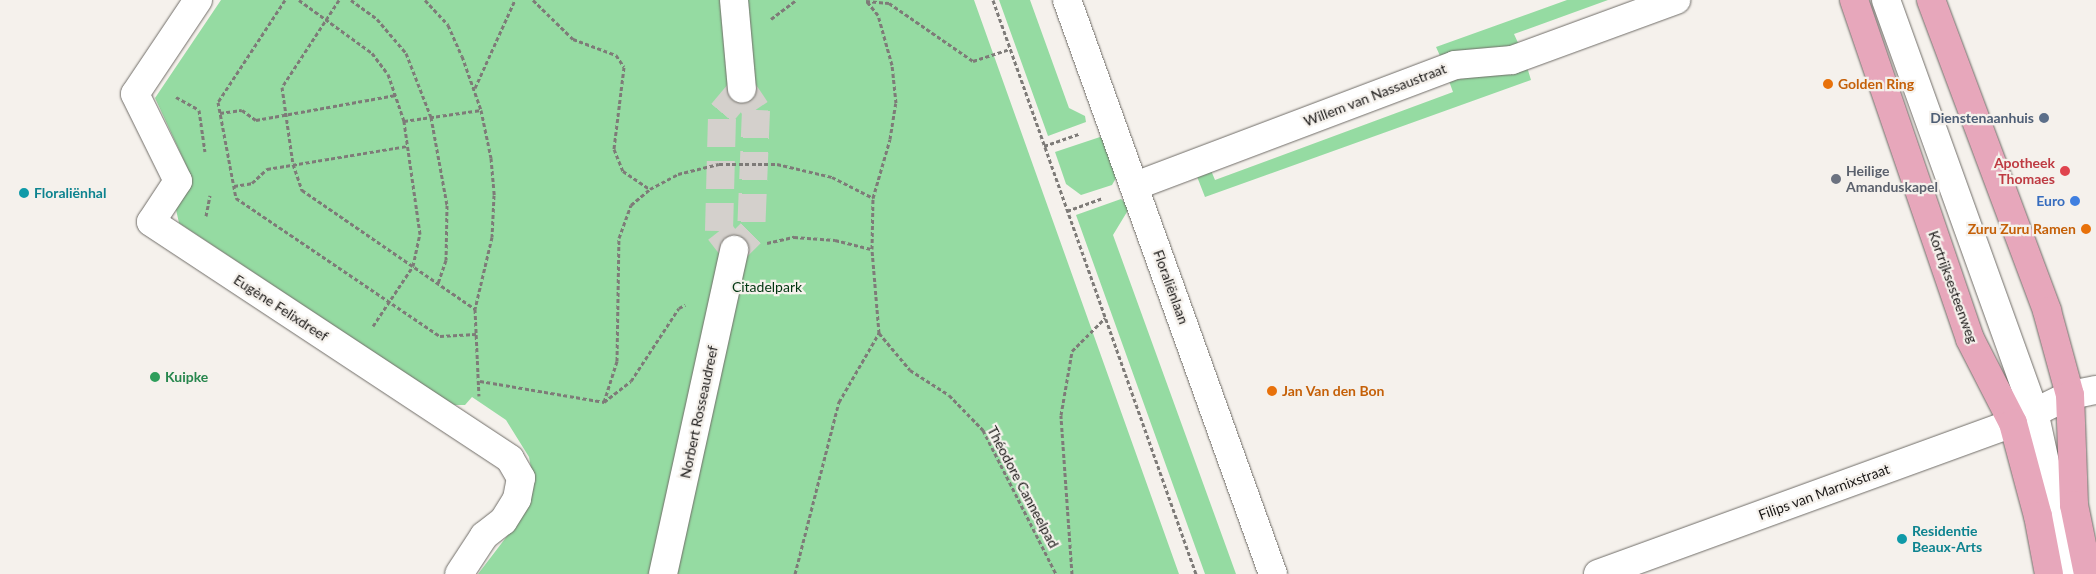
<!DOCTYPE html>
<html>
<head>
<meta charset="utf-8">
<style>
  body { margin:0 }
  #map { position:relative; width:2096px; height:574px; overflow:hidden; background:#f5f1ec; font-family:Lato,sans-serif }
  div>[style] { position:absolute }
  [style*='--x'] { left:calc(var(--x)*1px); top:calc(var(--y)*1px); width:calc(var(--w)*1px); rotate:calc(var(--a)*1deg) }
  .green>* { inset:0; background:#95dba2 }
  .minor-tunnel>* { height:28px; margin-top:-14px; transform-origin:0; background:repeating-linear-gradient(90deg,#d4d0cc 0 28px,transparent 0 42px) }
  .path>* { height:3px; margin-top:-1.5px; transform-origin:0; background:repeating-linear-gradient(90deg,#7e7b78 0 4px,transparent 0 6.5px) }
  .roads { filter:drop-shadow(0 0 1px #706d68) drop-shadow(0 0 1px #706d68) }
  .minor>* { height:28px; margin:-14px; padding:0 14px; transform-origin:14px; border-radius:14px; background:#fff }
  .major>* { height:28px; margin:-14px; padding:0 14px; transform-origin:14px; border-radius:14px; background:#e7a7bb }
  .dots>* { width:14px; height:14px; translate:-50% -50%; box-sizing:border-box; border:2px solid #f5f1ec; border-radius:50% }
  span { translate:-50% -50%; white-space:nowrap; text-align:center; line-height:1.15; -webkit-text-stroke:4.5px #f5f1ec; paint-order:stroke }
  .food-label { font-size:14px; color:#c56008; font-weight:700 }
  .left { translate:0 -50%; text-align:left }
  .right { translate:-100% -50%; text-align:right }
  .street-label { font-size:14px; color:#191716 }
  .service-label { font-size:14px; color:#4e5e75; font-weight:700 }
  .health-label { font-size:14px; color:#be3a42; font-weight:700 }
  .worship-label { font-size:14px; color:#5b616d; font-weight:700 }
  .culture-label { font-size:14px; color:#0d838f; font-weight:700 }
  .shop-label { font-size:14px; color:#366cbe; font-weight:700 }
  .park-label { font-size:14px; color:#003510 }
  .leisure-label { font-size:14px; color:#27864d; font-weight:700 }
</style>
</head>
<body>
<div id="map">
  <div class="green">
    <i style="clip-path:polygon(221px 0,974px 0,1179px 574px,478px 574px,514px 527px,530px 502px,534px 485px,529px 457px,506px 420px,472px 397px,465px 405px,454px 405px,179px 223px,175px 205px,192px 178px,155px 98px)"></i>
    <i style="clip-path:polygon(999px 0,1030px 0,1069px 108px,1085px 116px,1086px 122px,1048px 136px)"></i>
    <i style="clip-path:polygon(1567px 0,1608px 0,1514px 34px,1519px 45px,1441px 58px,1436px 47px)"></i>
    <i style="clip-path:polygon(1527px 67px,1531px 80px,1205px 197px,1196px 174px,1210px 168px,1215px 180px,1453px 92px,1449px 81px)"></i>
    <i style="clip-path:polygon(1106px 135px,1120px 171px,1112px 185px,1081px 195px,1066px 184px,1055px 152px)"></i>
    <i style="clip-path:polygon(1121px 199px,1130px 207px,1113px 235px,1236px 574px,1205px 574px,1076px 215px)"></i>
  </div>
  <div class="minor-tunnel">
    <i style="--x:742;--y:89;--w:25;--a:56"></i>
    <i style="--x:756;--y:110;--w:123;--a:92.3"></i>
    <i style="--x:751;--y:233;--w:24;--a:135"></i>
    <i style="--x:734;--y:250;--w:24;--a:-128"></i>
    <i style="--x:719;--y:231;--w:118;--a:-88.5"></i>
    <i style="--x:722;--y:113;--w:31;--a:-50"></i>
  </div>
  <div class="path">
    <i style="--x:285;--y:0;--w:122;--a:123.3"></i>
    <i style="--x:218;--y:102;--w:98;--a:79.4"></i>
    <i style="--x:236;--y:198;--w:246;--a:34.1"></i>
    <i style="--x:440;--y:336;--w:36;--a:-3"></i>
    <i style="--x:299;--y:0;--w:90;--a:36"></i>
    <i style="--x:372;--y:53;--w:26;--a:53"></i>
    <i style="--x:388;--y:74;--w:50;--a:71.2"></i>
    <i style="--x:339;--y:0;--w:104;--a:123.2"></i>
    <i style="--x:282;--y:87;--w:78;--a:81.9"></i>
    <i style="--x:293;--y:164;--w:28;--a:71"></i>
    <i style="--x:302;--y:190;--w:210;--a:34.5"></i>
    <i style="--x:351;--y:0;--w:32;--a:36"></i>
    <i style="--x:377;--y:19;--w:45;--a:49.5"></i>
    <i style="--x:406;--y:53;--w:69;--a:68.7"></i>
    <i style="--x:431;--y:117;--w:89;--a:79.7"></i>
    <i style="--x:447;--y:205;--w:55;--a:91"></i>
    <i style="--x:446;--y:260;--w:24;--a:109"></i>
    <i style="--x:425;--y:0;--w:34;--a:47"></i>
    <i style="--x:448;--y:25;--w:34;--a:66"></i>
    <i style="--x:462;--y:56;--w:57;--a:70.6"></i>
    <i style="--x:481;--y:110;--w:49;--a:78.2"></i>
    <i style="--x:491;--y:158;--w:37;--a:85"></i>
    <i style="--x:494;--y:195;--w:42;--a:92.7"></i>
    <i style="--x:492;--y:237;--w:74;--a:103.3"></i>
    <i style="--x:475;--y:309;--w:87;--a:87.4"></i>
    <i style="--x:533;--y:0;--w:56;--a:44.3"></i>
    <i style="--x:573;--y:39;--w:46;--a:20.4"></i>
    <i style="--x:616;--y:55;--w:14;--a:56"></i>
    <i style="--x:624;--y:67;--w:83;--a:97"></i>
    <i style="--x:614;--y:149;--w:24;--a:68"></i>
    <i style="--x:623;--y:171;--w:32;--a:34"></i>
    <i style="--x:993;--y:0;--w:609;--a:70.52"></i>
    <i style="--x:866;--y:1;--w:23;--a:5"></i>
    <i style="--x:889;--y:3;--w:102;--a:34.6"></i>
    <i style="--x:973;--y:61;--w:39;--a:-18"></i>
    <i style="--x:771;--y:19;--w:31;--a:-37"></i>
    <i style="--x:475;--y:88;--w:97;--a:-65.6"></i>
    <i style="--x:176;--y:97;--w:26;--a:29"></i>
    <i style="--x:199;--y:110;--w:42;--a:81.9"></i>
    <i style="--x:220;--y:113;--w:22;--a:-8"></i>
    <i style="--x:242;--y:110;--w:17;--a:36"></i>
    <i style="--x:256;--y:120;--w:142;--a:-10.1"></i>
    <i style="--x:1044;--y:146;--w:37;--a:-19"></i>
    <i style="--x:234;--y:186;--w:18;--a:-9"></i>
    <i style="--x:252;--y:183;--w:21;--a:-43"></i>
    <i style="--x:267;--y:169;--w:143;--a:-9.3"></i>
    <i style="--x:1067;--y:211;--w:37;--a:-20"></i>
    <i style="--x:206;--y:216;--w:21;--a:-79"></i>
    <i style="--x:767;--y:243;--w:28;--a:-13"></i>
    <i style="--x:794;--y:237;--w:41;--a:4.2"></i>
    <i style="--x:835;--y:240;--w:38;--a:14"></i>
    <i style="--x:373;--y:326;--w:72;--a:-56.3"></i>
    <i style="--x:413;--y:266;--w:33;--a:-78"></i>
    <i style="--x:420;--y:234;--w:114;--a:-98.1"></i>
    <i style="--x:404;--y:121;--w:78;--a:-8.1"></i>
    <i style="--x:879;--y:333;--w:48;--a:50"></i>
    <i style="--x:910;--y:370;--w:46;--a:32.7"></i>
    <i style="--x:949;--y:395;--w:49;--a:45.8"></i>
    <i style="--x:983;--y:430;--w:161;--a:63.1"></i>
    <i style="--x:480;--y:381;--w:126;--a:9.6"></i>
    <i style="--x:604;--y:402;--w:34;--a:-38"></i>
    <i style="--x:631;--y:381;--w:87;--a:-56.7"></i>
    <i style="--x:679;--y:308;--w:7;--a:-27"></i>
    <i style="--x:604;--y:402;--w:43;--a:-72.4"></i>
    <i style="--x:617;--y:361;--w:123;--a:-89.1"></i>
    <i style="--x:619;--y:238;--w:35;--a:-70"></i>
    <i style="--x:631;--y:205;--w:25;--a:-40"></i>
    <i style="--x:650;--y:189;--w:32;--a:-28"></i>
    <i style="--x:678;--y:174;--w:42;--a:-13.7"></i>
    <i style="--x:719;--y:164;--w:58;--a:0"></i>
    <i style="--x:777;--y:164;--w:57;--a:13.3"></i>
    <i style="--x:832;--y:177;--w:46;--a:27.1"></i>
    <i style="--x:795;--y:574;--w:178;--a:-75.7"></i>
    <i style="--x:839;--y:402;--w:80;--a:-59.9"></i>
    <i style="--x:879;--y:333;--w:84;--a:-94.8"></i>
    <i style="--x:872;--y:249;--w:51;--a:-88.9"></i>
    <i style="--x:873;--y:198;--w:61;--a:-73.9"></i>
    <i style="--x:890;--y:139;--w:36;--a:-81"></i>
    <i style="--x:896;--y:103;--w:38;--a:-96"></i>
    <i style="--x:892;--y:65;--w:52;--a:-105.6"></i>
    <i style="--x:878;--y:15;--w:19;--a:-129"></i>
    <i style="--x:1072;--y:574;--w:159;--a:-94"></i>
    <i style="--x:1061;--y:415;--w:65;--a:-80.2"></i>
    <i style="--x:1072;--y:351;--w:47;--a:-45"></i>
  </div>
  <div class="roads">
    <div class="minor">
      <i style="--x:198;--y:0;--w:113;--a:123.8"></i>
      <i style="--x:135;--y:94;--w:97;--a:63.7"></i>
      <i style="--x:178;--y:181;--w:49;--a:123.4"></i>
      <i style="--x:151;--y:222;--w:430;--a:33.4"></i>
      <i style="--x:510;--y:459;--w:22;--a:60"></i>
      <i style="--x:521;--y:478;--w:21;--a:101"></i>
      <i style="--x:517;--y:499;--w:26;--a:122"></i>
      <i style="--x:503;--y:521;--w:24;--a:142"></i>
      <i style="--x:484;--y:536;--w:45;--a:123.3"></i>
      <i style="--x:734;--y:0;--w:89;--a:84.9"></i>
      <i style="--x:1067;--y:0;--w:610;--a:70.26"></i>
      <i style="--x:1886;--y:0;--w:437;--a:70.2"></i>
      <i style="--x:2034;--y:411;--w:167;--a:77.9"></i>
      <i style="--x:1135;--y:186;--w:342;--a:-20.7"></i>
      <i style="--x:1455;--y:65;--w:57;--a:-5"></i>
      <i style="--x:1512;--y:60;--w:175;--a:-20.1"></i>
      <i style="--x:663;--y:574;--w:332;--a:-77.6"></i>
      <i style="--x:1598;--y:574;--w:442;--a:-20"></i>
      <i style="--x:2013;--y:423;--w:64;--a:-26.2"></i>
      <i style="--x:2070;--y:395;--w:26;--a:-11"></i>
    </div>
    <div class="major">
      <i style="--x:1854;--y:0;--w:358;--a:71.1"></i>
      <i style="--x:1970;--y:339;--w:94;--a:62.9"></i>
      <i style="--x:2013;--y:423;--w:96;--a:75"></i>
      <i style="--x:2038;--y:516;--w:59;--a:79.3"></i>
      <i style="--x:1931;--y:0;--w:332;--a:69.5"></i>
      <i style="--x:2047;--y:311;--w:87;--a:74.7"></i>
      <i style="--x:2070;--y:395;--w:110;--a:87.9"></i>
      <i style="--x:2074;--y:505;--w:70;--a:78.5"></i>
    </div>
  </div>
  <div class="dots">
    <i style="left:1828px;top:84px;background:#e8710a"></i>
    <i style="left:2044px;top:118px;background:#5c6f8a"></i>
    <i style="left:2065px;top:171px;background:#e0444e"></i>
    <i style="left:1836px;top:179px;background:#6b7280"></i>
    <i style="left:24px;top:193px;background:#0f9aa8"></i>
    <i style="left:2075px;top:201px;background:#3f7fe0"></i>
    <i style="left:2086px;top:229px;background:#e8710a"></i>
    <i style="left:155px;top:377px;background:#2e9e5b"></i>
    <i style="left:1272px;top:391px;background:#e8710a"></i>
    <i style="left:1902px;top:539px;background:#0f9aa8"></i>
  </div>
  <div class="food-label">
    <span class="left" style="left:1838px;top:84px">Golden Ring</span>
    <span class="right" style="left:2076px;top:229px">Zuru Zuru Ramen</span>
    <span class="left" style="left:1282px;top:391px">Jan Van den Bon</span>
  </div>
  <div class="street-label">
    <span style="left:1375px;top:95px;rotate:-21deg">Willem van Nassaustraat</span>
    <span style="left:1171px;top:287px;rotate:70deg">Floraliënlaan</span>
    <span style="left:1953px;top:287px;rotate:70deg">Kortrijksesteenweg</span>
    <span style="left:281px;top:308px;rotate:33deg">Eugène Felixdreef</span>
    <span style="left:699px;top:412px;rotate:-78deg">Norbert Rosseaudreef</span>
    <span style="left:1023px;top:487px;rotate:62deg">Théodore Canneelpad</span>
    <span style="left:1824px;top:492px;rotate:-20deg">Filips van Marnixstraat</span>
  </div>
  <div class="service-label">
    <span class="right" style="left:2034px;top:118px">Dienstenaanhuis</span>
  </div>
  <div class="health-label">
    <span class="right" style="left:2055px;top:171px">Apotheek<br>Thomaes</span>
  </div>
  <div class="worship-label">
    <span class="left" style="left:1846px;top:179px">Heilige<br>Amanduskapel</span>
  </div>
  <div class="culture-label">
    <span class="left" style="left:34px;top:193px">Floraliënhal</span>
    <span class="left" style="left:1912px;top:539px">Residentie<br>Beaux-Arts</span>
  </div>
  <div class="shop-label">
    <span class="right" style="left:2065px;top:201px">Euro</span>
  </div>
  <div class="park-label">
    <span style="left:767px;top:287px">Citadelpark</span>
  </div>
  <div class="leisure-label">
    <span class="left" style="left:165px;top:377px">Kuipke</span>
  </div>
</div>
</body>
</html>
